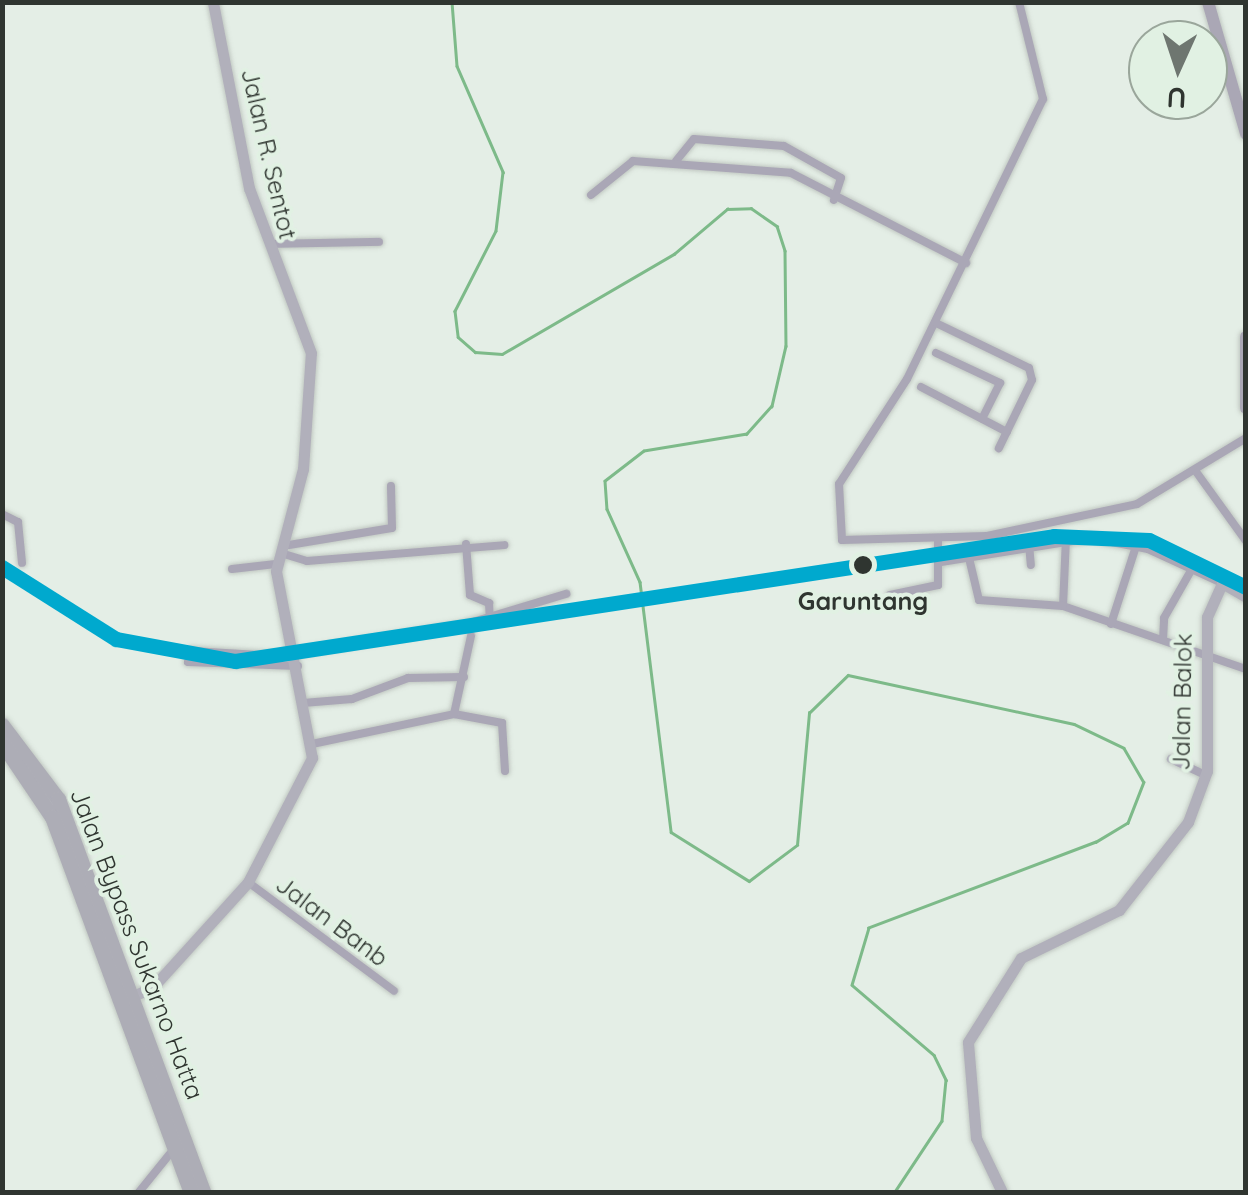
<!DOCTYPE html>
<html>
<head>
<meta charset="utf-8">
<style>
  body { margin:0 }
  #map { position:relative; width:1248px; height:1195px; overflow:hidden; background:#e4eee6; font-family:Quicksand,sans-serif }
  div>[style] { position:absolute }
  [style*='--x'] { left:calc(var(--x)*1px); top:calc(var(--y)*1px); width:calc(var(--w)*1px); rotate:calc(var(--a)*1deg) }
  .stream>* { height:2.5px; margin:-1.25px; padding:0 1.25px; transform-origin:1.25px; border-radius:1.25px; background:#7dba89 }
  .roads { filter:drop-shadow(0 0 2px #c1c8c2) drop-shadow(0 0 2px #c1c8c2) }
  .street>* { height:8px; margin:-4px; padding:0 4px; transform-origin:4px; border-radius:4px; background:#aaa7b6 }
  .secondary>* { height:11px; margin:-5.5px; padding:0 5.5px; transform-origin:5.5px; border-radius:5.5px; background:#b1b0bb }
  .primary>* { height:12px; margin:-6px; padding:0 6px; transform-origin:6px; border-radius:6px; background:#aaa7b5 }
  .highway>* { height:15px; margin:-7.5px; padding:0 7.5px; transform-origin:7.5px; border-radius:7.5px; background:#adadb6 }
  .rail-1>* { height:15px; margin:-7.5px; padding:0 7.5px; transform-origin:7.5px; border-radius:7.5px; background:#00a9ce }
  .dots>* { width:28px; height:28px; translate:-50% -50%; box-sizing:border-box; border:5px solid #e1f1e3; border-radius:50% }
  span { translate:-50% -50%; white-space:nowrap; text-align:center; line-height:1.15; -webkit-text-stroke:8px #e1f1e3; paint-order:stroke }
  .street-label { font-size:25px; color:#2f3530 }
  .stop-label { font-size:25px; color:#2f3530; font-weight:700 }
  .frame { position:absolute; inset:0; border:5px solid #2f3530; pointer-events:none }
  .north { position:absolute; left:1128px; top:20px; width:100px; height:100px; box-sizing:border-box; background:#e1f1e3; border:2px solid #9aa69b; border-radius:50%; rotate:183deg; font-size:28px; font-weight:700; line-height:40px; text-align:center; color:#2f3530 }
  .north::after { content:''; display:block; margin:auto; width:35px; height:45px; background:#6e7670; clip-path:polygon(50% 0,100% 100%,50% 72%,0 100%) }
</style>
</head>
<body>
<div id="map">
  <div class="stream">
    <i style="--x:452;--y:2;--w:64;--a:85.5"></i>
    <i style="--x:457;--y:66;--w:116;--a:66.5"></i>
    <i style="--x:503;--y:172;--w:59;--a:96.8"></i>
    <i style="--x:496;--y:231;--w:90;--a:117.1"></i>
    <i style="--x:455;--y:311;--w:26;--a:83"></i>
    <i style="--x:458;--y:337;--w:23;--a:41"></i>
    <i style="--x:475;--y:352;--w:27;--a:4"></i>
    <i style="--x:502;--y:354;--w:199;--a:-30.2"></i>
    <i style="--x:674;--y:254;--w:70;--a:-40.3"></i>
    <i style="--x:727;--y:209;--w:24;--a:-2"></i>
    <i style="--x:751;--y:208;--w:32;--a:35"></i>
    <i style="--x:777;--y:226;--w:26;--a:72"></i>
    <i style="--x:785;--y:251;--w:95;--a:89.4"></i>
    <i style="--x:786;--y:346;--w:62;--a:103.1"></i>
    <i style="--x:772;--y:406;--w:38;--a:132"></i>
    <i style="--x:747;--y:434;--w:104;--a:170.6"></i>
    <i style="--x:644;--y:451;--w:49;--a:142.4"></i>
    <i style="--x:605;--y:481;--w:28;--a:86"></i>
    <i style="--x:607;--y:509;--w:80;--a:65.7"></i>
    <i style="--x:640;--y:582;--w:252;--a:82.9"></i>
    <i style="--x:671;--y:832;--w:92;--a:32.1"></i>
    <i style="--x:749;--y:881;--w:60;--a:-36.9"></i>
    <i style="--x:797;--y:845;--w:133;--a:-84.8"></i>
    <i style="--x:809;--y:713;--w:54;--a:-44.3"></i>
    <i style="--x:848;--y:675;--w:231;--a:12.2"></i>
    <i style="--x:1074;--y:724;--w:55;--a:25.6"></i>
    <i style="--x:1124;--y:748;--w:39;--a:60"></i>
    <i style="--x:1144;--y:782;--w:44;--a:111.3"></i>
    <i style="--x:1128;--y:823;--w:37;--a:149"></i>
    <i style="--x:1096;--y:842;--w:243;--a:159.3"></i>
    <i style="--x:869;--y:928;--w:59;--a:106.6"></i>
    <i style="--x:852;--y:985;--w:108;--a:40.5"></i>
    <i style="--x:934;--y:1055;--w:28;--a:64"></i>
    <i style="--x:946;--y:1080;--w:41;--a:95.6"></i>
    <i style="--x:942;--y:1121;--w:85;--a:123.5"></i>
  </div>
  <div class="roads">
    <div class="street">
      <i style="--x:1019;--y:2;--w:100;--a:76.1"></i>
      <i style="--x:1043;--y:99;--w:311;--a:115.9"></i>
      <i style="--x:907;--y:379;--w:125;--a:122.9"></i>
      <i style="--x:839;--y:484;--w:56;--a:86.9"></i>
      <i style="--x:842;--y:540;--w:145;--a:-1.6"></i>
      <i style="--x:987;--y:536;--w:153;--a:-12"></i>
      <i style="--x:1137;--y:504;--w:127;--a:-31.2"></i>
      <i style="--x:676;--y:161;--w:28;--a:-51"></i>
      <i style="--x:694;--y:139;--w:90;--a:4.4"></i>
      <i style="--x:784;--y:146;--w:65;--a:29.3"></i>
      <i style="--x:841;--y:178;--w:23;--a:108"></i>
      <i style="--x:591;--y:195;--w:54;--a:-39"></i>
      <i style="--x:633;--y:161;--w:158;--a:4.3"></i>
      <i style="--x:791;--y:173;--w:197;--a:27.2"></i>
      <i style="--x:270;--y:244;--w:109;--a:-1.1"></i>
      <i style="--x:936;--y:323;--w:103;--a:25.8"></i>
      <i style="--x:1029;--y:368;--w:12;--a:76"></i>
      <i style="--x:1032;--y:380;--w:76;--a:115.9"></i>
      <i style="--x:936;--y:353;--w:71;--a:25.1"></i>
      <i style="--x:1000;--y:383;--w:40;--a:116.6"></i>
      <i style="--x:921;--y:387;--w:97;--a:27.6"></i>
      <i style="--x:1197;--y:473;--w:84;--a:54.2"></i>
      <i style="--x:2;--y:514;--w:18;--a:27"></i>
      <i style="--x:18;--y:522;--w:41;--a:84.4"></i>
      <i style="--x:1066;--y:538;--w:68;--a:92.5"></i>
      <i style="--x:1063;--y:606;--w:194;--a:19"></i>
      <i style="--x:466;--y:544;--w:51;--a:85.5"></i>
      <i style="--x:470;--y:595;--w:21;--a:23"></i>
      <i style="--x:489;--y:603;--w:17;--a:87"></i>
      <i style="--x:1029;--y:544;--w:21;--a:85"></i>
      <i style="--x:289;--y:545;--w:104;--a:-9.4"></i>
      <i style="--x:392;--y:528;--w:42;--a:-91.4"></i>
      <i style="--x:284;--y:554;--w:24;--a:17"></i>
      <i style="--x:307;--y:561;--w:198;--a:-4.6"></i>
      <i style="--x:969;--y:558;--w:43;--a:76.6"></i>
      <i style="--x:979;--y:600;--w:84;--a:4.1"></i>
      <i style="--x:941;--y:562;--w:152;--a:-9.1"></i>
      <i style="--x:1091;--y:538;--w:58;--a:10.9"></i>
      <i style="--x:1148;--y:549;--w:81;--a:24.7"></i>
      <i style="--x:232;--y:569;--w:44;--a:-6.5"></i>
      <i style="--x:890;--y:595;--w:49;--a:-11.8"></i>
      <i style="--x:938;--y:585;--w:46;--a:-90"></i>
      <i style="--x:1111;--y:624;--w:82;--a:-72.2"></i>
      <i style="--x:1163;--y:640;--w:22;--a:-87"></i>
      <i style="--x:1164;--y:618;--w:56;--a:-60.3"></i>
      <i style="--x:298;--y:666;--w:110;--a:-177.9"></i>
      <i style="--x:188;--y:662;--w:12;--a:-70"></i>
      <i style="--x:192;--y:651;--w:84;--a:3.4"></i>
      <i style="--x:276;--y:656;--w:190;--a:-9.4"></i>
      <i style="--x:463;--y:625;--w:108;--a:-16.8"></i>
      <i style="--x:303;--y:703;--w:49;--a:-4.7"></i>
      <i style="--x:352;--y:699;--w:60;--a:-20.6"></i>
      <i style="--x:408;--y:678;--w:56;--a:-1"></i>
      <i style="--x:454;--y:714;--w:49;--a:10.6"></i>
      <i style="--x:502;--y:723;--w:48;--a:86.4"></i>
      <i style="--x:312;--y:744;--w:145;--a:-11.9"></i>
      <i style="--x:454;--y:714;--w:80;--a:-77.7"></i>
      <i style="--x:1171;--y:759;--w:38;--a:25"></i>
      <i style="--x:248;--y:882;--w:182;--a:36.7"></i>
      <i style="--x:139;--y:1192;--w:54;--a:-51"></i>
    </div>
    <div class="secondary">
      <i style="--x:125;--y:999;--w:29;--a:-22"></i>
      <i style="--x:152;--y:988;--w:143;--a:-47.8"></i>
      <i style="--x:248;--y:882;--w:140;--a:-62.7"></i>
      <i style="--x:312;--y:758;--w:190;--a:-100.9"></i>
      <i style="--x:276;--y:571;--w:106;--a:-75.2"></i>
      <i style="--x:303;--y:469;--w:116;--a:-86.1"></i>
      <i style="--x:311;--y:353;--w:176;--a:-110.6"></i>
      <i style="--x:249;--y:188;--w:189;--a:-101"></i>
      <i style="--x:1002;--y:1192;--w:60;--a:-115.7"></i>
      <i style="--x:976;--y:1138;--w:96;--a:-94.8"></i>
      <i style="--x:968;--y:1042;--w:99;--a:-57.8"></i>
      <i style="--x:1021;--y:958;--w:109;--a:-26.1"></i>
      <i style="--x:1119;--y:910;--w:112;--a:-51.9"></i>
      <i style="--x:1188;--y:822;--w:54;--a:-69.6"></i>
      <i style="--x:1207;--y:771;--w:154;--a:-90"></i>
      <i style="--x:1207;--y:617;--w:37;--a:-66"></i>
      <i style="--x:1222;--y:583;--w:28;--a:30"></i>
    </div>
    <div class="primary">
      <i style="--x:1208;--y:2;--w:137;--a:73.9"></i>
      <i style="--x:1246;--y:337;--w:71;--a:90"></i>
    </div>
    <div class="highway">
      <i style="--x:2;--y:725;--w:93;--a:52.9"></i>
      <i style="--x:58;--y:799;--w:419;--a:69.7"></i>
      <i style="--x:2;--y:743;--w:89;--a:56"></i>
      <i style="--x:52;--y:817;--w:400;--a:69.7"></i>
    </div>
  </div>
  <div class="rail-1">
    <i style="--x:2;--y:567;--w:135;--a:32.3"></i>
    <i style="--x:116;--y:639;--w:121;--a:10.5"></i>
    <i style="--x:235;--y:661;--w:828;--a:-8.68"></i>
    <i style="--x:1054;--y:536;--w:95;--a:2.4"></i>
    <i style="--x:1149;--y:540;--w:108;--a:25.9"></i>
  </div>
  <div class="dots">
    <i style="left:863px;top:565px;background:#2f3530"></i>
  </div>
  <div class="street-label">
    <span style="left:269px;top:154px;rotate:77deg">Jalan R. Sentot</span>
    <span style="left:1182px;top:702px;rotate:-89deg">Jalan Balok</span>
    <span style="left:332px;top:921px;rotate:37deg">Jalan Banb</span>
    <span style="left:137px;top:944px;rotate:69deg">Jalan Bypass Sukarno Hatta</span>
  </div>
  <div class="stop-label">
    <span style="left:863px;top:601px">Garuntang</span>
  </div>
  <div class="frame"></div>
  <div class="north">U</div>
</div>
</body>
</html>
